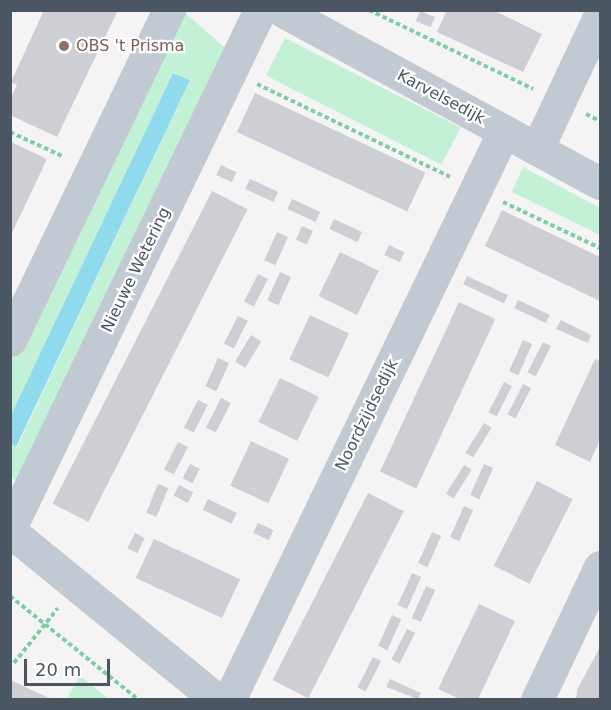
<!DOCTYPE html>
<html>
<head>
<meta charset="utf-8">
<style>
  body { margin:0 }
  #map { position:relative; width:611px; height:710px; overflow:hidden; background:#f5f3f3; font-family:"DejaVu Sans",sans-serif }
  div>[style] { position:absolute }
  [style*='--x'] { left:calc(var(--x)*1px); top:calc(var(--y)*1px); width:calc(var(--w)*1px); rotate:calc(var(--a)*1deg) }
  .green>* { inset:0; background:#c3f1d5; transform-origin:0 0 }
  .water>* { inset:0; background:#90daee }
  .building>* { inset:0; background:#cdcfd5; transform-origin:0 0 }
  .path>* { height:4px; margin-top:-2px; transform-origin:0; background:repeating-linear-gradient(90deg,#7ad0a6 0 4.5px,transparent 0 7.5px) }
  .minor>* { height:33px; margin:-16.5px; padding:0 16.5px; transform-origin:16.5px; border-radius:16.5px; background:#c1cad2 }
  .dots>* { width:16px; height:16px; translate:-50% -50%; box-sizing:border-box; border:3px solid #fff; border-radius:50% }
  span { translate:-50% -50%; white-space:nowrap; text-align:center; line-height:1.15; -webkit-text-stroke:4.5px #fff; paint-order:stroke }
  .education-label { font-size:16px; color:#785e54 }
  .left { translate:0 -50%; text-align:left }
  .street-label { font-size:16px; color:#4a5661 }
  .frame { position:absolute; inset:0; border:12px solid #4a5661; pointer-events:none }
  .scale { position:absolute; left:24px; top:659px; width:86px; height:27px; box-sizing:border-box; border:3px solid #4a5661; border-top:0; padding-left:8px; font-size:18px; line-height:21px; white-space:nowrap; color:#4a5661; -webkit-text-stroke:4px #fff; paint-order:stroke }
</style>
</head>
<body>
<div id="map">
  <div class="green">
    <i style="clip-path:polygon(176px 11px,183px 11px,232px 54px,27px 489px,11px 477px,11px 444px,17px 447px,190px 80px,173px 73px,11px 415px,10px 359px)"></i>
    <i style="left:285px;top:38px;width:197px;height:42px;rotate:27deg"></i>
    <i style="clip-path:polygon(523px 167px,600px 208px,600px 235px,512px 192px)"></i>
    <i style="clip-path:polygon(80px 676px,109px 699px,67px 699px)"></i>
  </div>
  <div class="water">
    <i style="clip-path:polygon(173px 73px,190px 80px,16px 447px,11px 444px,11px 415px)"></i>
  </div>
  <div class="building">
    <i style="clip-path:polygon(44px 10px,118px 10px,57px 137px,10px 115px,10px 99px,17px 85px,11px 82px)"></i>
    <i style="clip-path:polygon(447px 10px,493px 10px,542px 34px,523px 72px,437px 32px)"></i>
    <i style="left:420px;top:11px;width:16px;height:11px;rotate:22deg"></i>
    <i style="left:255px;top:93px;width:188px;height:43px;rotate:25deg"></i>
    <i style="clip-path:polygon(11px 142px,47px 159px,10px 237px,10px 143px)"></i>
    <i style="left:221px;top:165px;width:17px;height:11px;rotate:25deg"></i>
    <i style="left:250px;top:179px;width:31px;height:11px;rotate:25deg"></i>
    <i style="left:212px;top:191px;width:40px;height:351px;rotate:27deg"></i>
    <i style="left:292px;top:199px;width:31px;height:11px;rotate:25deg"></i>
    <i style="clip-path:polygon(502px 210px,600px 257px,600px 301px,485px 246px)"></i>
    <i style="left:334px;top:219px;width:31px;height:11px;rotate:25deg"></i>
    <i style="left:302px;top:226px;width:12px;height:15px;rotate:24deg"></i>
    <i style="left:277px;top:232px;width:12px;height:31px;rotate:24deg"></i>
    <i style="left:389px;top:245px;width:17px;height:11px;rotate:25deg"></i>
    <i style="left:340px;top:252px;width:43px;height:49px;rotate:26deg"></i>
    <i style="left:280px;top:272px;width:12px;height:31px;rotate:24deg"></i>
    <i style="left:258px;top:274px;width:11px;height:31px;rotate:27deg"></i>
    <i style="left:467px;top:276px;width:45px;height:9px;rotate:25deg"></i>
    <i style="left:518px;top:300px;width:35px;height:9px;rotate:25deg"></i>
    <i style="left:459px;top:302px;width:40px;height:187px;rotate:25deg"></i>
    <i style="left:310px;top:315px;width:43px;height:49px;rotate:25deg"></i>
    <i style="left:238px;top:316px;width:11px;height:31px;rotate:27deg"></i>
    <i style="clip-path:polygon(561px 320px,591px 335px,588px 343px,556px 329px)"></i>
    <i style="left:251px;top:335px;width:12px;height:31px;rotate:31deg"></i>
    <i style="left:523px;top:340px;width:10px;height:34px;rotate:24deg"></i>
    <i style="left:543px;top:342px;width:9px;height:34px;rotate:27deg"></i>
    <i style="left:218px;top:358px;width:12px;height:31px;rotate:24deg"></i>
    <i style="clip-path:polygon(595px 359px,600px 361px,600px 440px,590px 462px,555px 445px)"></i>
    <i style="left:280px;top:378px;width:43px;height:49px;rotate:26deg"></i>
    <i style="left:504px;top:382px;width:9px;height:34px;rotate:27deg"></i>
    <i style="left:523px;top:384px;width:9px;height:34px;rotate:27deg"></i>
    <i style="left:221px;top:398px;width:11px;height:33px;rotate:27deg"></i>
    <i style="left:198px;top:400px;width:11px;height:31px;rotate:27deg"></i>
    <i style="left:484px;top:423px;width:9px;height:35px;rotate:32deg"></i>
    <i style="left:251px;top:441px;width:42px;height:49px;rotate:25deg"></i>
    <i style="left:178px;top:442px;width:11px;height:31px;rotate:27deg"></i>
    <i style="left:190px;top:464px;width:11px;height:16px;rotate:27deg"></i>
    <i style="left:484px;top:464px;width:10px;height:34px;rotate:24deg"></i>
    <i style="left:464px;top:465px;width:9px;height:34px;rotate:32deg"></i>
    <i style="left:537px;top:481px;width:40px;height:95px;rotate:27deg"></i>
    <i style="left:158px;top:484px;width:11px;height:31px;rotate:22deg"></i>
    <i style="left:179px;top:485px;width:16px;height:12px;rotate:27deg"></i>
    <i style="left:368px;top:493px;width:40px;height:210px;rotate:27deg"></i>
    <i style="left:208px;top:499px;width:32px;height:12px;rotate:26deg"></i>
    <i style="left:464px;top:506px;width:10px;height:34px;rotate:24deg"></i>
    <i style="left:258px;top:523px;width:17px;height:11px;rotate:25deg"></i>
    <i style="left:432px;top:532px;width:10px;height:34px;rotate:24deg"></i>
    <i style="left:135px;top:533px;width:11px;height:17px;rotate:27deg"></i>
    <i style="left:154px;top:539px;width:95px;height:43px;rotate:25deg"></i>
    <i style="left:412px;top:573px;width:10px;height:35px;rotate:24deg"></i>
    <i style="left:426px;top:586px;width:10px;height:35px;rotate:24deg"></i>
    <i style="clip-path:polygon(479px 604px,515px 621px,478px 699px,460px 699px,438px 689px)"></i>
    <i style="left:392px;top:615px;width:10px;height:34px;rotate:24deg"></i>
    <i style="left:407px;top:629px;width:9px;height:34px;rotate:27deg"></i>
    <i style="clip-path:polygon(600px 647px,600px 699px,576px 699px,577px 690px)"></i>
    <i style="left:373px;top:657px;width:9px;height:34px;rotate:27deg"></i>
    <i style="clip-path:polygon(390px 679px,421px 693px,418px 699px,386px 687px)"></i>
    <i style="clip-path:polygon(10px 680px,51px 699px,10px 699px)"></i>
  </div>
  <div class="path">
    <i style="--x:369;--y:10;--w:182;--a:25.7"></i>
    <i style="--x:257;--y:84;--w:214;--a:25.7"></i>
    <i style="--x:586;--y:114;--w:16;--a:27"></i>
    <i style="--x:10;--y:132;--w:60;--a:24.8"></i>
    <i style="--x:503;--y:202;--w:107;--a:25.4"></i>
    <i style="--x:10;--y:596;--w:166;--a:38.9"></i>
    <i style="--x:14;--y:663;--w:70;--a:-51.3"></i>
  </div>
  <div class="minor">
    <i style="--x:281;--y:10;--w:363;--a:28.5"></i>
    <i style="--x:537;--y:149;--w:148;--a:-64.8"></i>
    <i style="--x:10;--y:340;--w:366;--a:-64.3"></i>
    <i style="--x:10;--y:528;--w:575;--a:-64.24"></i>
    <i style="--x:10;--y:531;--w:267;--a:39.2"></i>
    <i style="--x:229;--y:700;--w:632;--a:-64.21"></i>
    <i style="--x:537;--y:700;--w:147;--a:-64.7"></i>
  </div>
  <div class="dots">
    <i style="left:64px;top:46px;background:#8d6e63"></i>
  </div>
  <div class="education-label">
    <span class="left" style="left:76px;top:46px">OBS 't Prisma</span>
  </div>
  <div class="street-label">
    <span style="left:441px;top:97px;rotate:28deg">Karvelsedijk</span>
    <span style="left:136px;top:270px;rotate:-64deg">Nieuwe Wetering</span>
    <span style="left:367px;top:415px;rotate:-64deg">Noordzijdsedijk</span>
  </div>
  <div class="frame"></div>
  <div class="scale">20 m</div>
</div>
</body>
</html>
